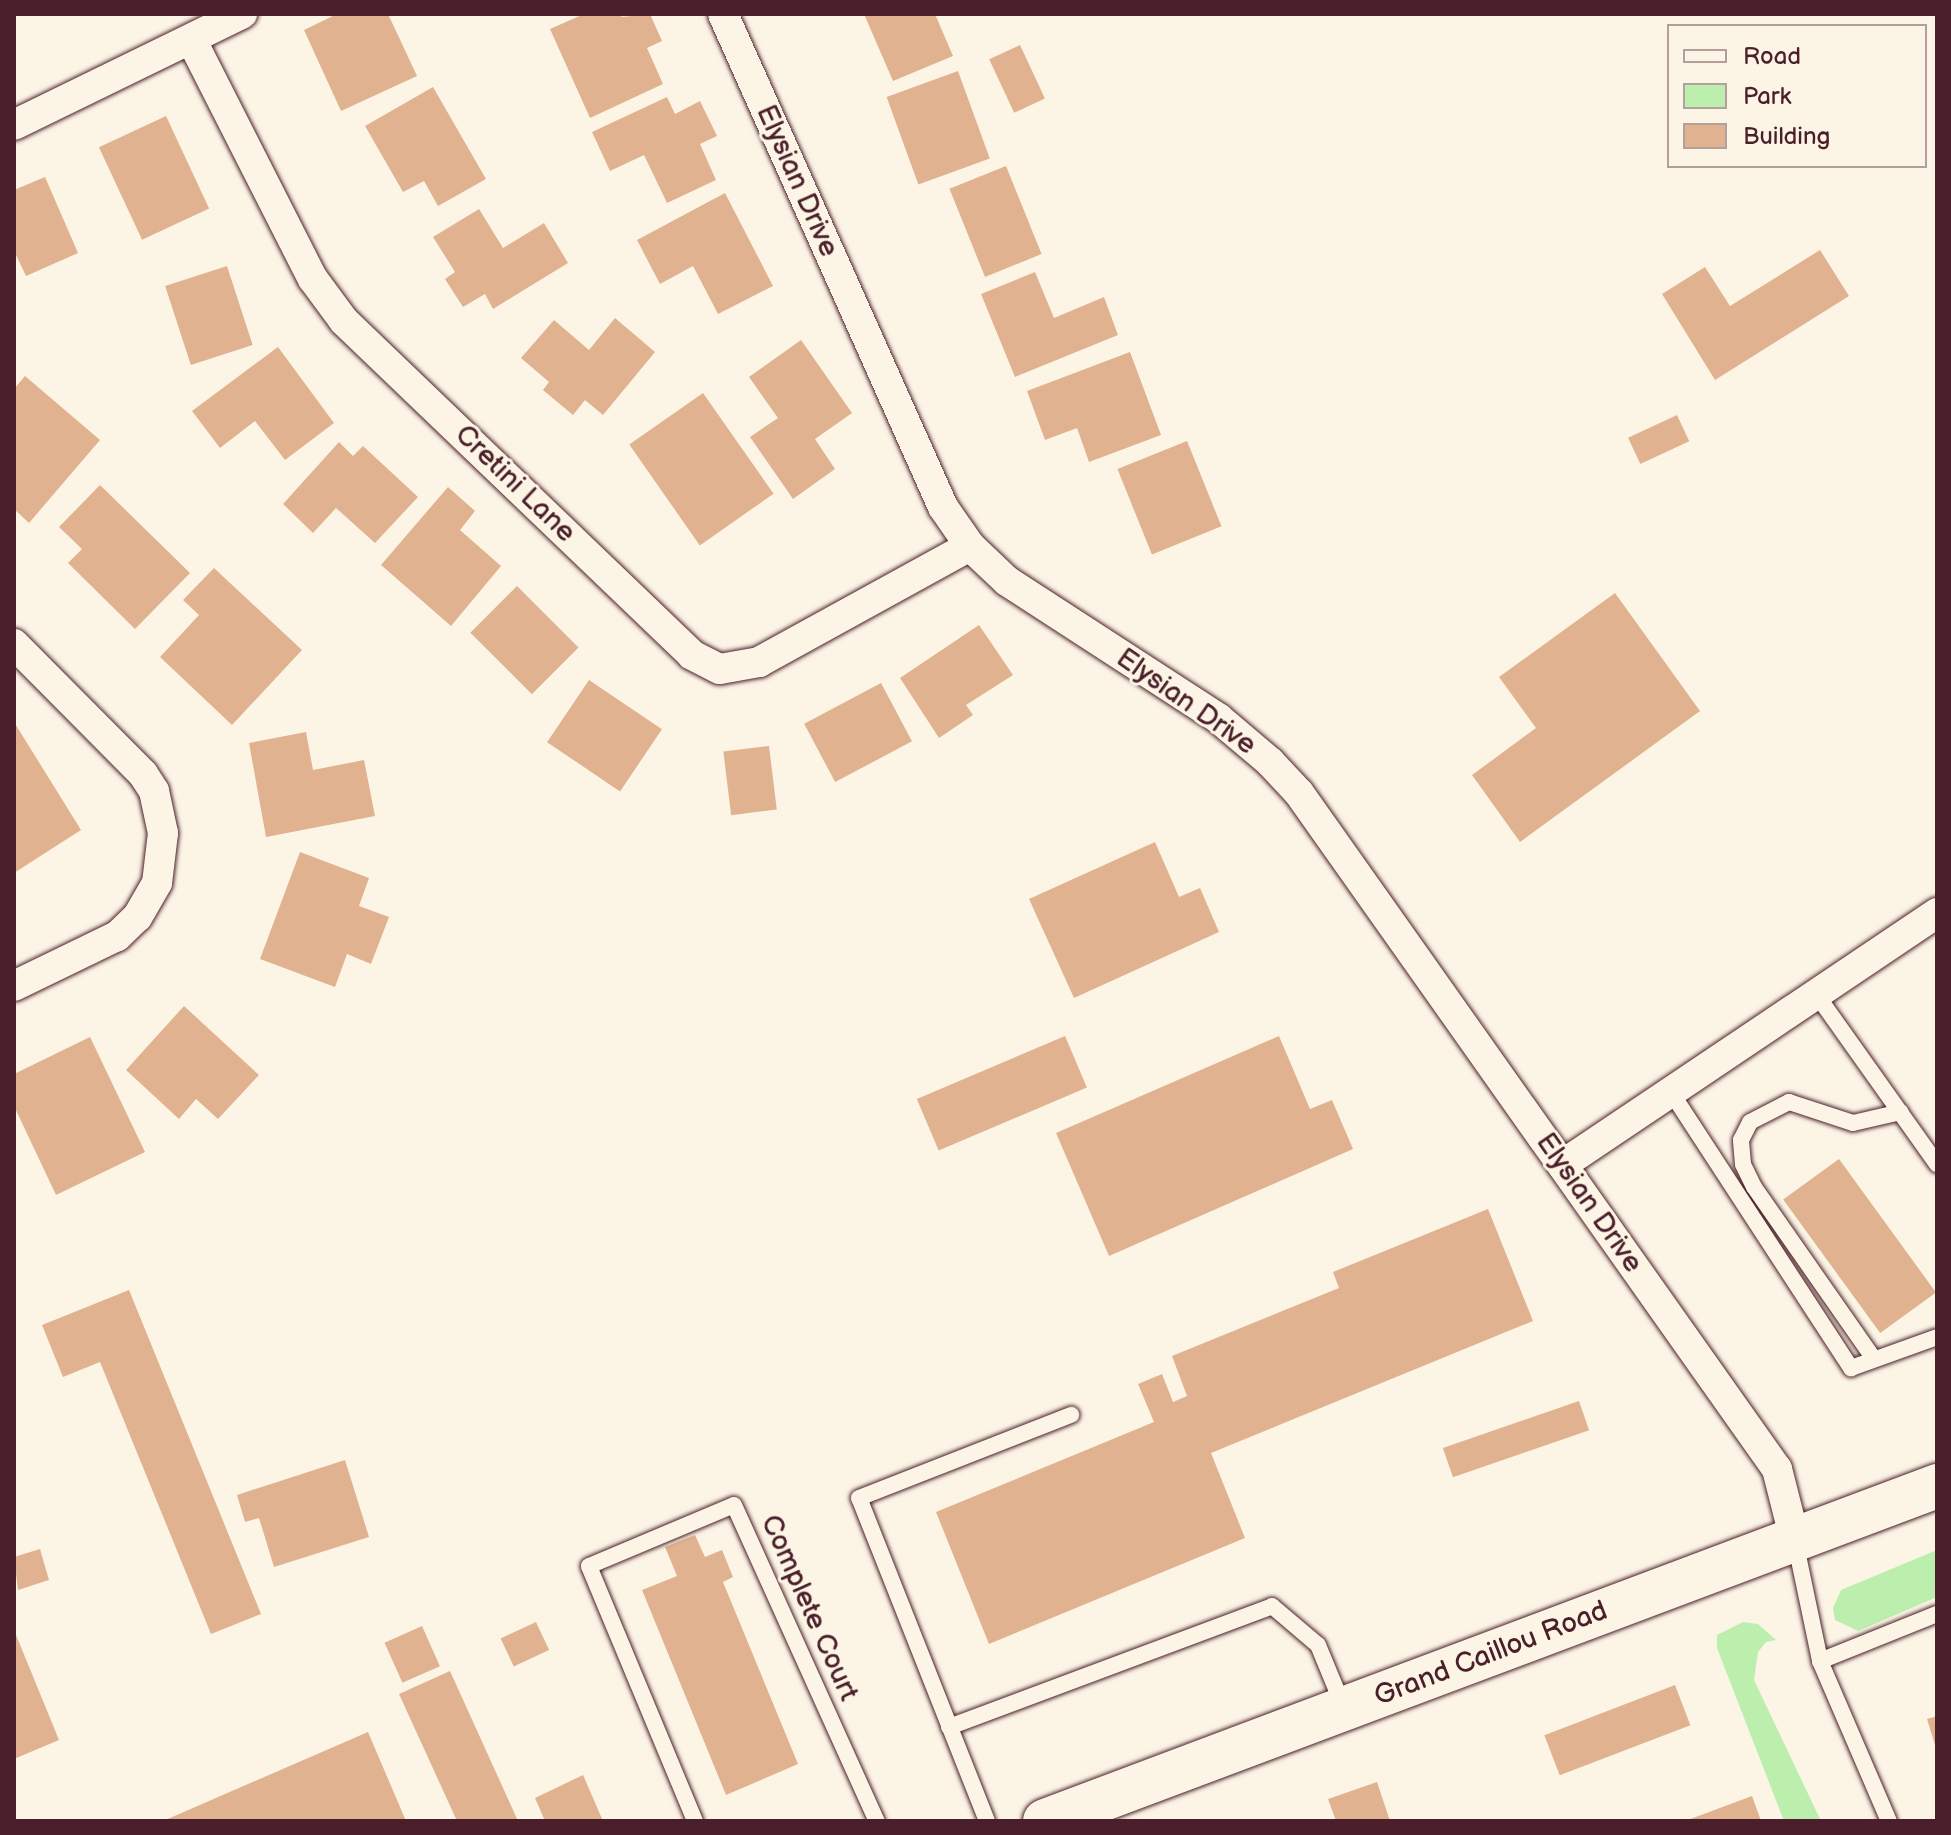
<!DOCTYPE html>
<html>
<head>
<meta charset="utf-8">
<style>
  body { margin:0 }
  #map { position:relative; width:1951px; height:1835px; overflow:hidden; background:#fcf5e5; font-family:"Balsamiq Sans",sans-serif }
  div>[style] { position:absolute }
  [style*='--x'] { left:calc(var(--x)*1px); top:calc(var(--y)*1px); width:calc(var(--w)*1px); rotate:calc(var(--a)*1deg) }
  .green>* { inset:0; background:#bceeae }
  .building>* { inset:0; background:#e0b290; transform-origin:0 0 }
  .roads { filter:drop-shadow(0 0 2px #4a1f2b) drop-shadow(0 0 2px #4a1f2b) }
  .lane>* { height:16px; margin:-8px; padding:0 8px; transform-origin:8px; border-radius:8px; background:#fcf5e5 }
  .street>* { height:30px; margin:-15px; padding:0 15px; transform-origin:15px; border-radius:15px; background:#fcf5e5 }
  .secondary>* { height:44px; margin:-22px; padding:0 22px; transform-origin:22px; border-radius:22px; background:#fcf5e5 }
  span { translate:-50% -50%; white-space:nowrap; text-align:center; line-height:1.15; -webkit-text-stroke:6px #fcf5e5; paint-order:stroke }
  .street-label { font-size:28px; color:#4a1f2b }
  .frame { position:absolute; inset:0; border:16px solid #4a1f2b; pointer-events:none }
  .legend { position:absolute; left:1667px; top:24px; width:260px; height:144px; box-sizing:border-box; background:#fcf5e5; border:2px solid #b59f9b; margin:0; padding:10px 14px; list-style:none; font-size:24px; color:#4a1f2b }
  .legend li { display:flex; align-items:center; gap:16px; height:40px }
  .legend b { width:40px; border:2px solid #b59f9b }
</style>
</head>
<body>
<div id="map">
  <div class="green">
    <i style="clip-path:polygon(1937px 1550px,1937px 1597px,1858px 1631px,1835px 1620px,1833px 1608px,1841px 1590px)"></i>
    <i style="clip-path:polygon(1743px 1622px,1758px 1624px,1776px 1640px,1766px 1642px,1758px 1652px,1754px 1680px,1821px 1821px,1784px 1821px,1717px 1648px,1717px 1635px)"></i>
  </div>
  <div class="building">
    <i style="clip-path:polygon(337px 14px,388px 14px,417px 76px,341px 111px,304px 30px)"></i>
    <i style="clip-path:polygon(584px 14px,620px 14px,622px 17px,650px 14px,662px 41px,647px 48px,663px 84px,590px 118px,550px 29px)"></i>
    <i style="clip-path:polygon(864px 14px,935px 14px,953px 56px,893px 81px)"></i>
    <i style="left:1020px;top:45px;width:59px;height:34px;rotate:65deg"></i>
    <i style="left:958px;top:71px;width:93px;height:76px;rotate:70deg"></i>
    <i style="clip-path:polygon(433px 87px,486px 179px,438px 206px,424px 181px,403px 192px,365px 126px)"></i>
    <i style="clip-path:polygon(667px 97px,675px 114px,700px 101px,717px 136px,700px 144px,716px 180px,667px 203px,644px 155px,610px 171px,592px 132px)"></i>
    <i style="left:166px;top:116px;width:102px;height:74px;rotate:65deg"></i>
    <i style="left:1006px;top:166px;width:95px;height:61px;rotate:68deg"></i>
    <i style="clip-path:polygon(45px 177px,78px 253px,26px 276px,14px 251px,14px 190px)"></i>
    <i style="clip-path:polygon(725px 193px,773px 286px,718px 314px,693px 266px,660px 284px,637px 240px)"></i>
    <i style="clip-path:polygon(479px 209px,503px 248px,544px 223px,568px 263px,493px 309px,485px 294px,463px 307px,445px 279px,455px 272px,433px 237px)"></i>
    <i style="clip-path:polygon(1820px 250px,1849px 296px,1715px 380px,1662px 294px,1705px 267px,1730px 306px)"></i>
    <i style="left:227px;top:266px;width:83px;height:65px;rotate:72deg"></i>
    <i style="clip-path:polygon(1035px 272px,1054px 318px,1104px 297px,1118px 335px,1015px 377px,981px 294px)"></i>
    <i style="clip-path:polygon(615px 318px,655px 352px,603px 415px,585px 400px,573px 415px,543px 390px,549px 382px,521px 358px,554px 320px,589px 350px)"></i>
    <i style="clip-path:polygon(801px 340px,852px 413px,815px 439px,835px 469px,793px 499px,750px 437px,778px 418px,749px 377px)"></i>
    <i style="clip-path:polygon(278px 347px,334px 423px,285px 460px,255px 421px,220px 448px,192px 411px)"></i>
    <i style="clip-path:polygon(1130px 352px,1161px 435px,1089px 462px,1077px 428px,1045px 440px,1027px 391px)"></i>
    <i style="clip-path:polygon(25px 376px,100px 440px,29px 523px,14px 509px,14px 389px)"></i>
    <i style="left:703px;top:393px;width:123px;height:90px;rotate:55deg"></i>
    <i style="left:1677px;top:415px;width:29px;height:54px;rotate:65deg"></i>
    <i style="left:1187px;top:441px;width:92px;height:75px;rotate:68deg"></i>
    <i style="clip-path:polygon(339px 442px,353px 456px,363px 446px,418px 497px,375px 543px,336px 508px,313px 533px,283px 504px)"></i>
    <i style="clip-path:polygon(100px 485px,190px 573px,135px 629px,68px 563px,82px 549px,59px 527px)"></i>
    <i style="clip-path:polygon(448px 487px,475px 511px,460px 530px,501px 566px,451px 626px,381px 565px)"></i>
    <i style="clip-path:polygon(214px 568px,302px 650px,232px 725px,160px 657px,199px 615px,183px 600px)"></i>
    <i style="left:517px;top:586px;width:87px;height:66px;rotate:45deg"></i>
    <i style="clip-path:polygon(1615px 593px,1700px 711px,1520px 842px,1472px 775px,1536px 728px,1499px 677px)"></i>
    <i style="clip-path:polygon(979px 625px,1013px 675px,966px 705px,973px 715px,939px 738px,900px 678px)"></i>
    <i style="left:589px;top:680px;width:88px;height:75px;rotate:34deg"></i>
    <i style="left:881px;top:683px;width:66px;height:87px;rotate:62deg"></i>
    <i style="clip-path:polygon(14px 722px,81px 830px,14px 873px)"></i>
    <i style="clip-path:polygon(306px 732px,313px 770px,364px 760px,375px 816px,266px 837px,249px 743px)"></i>
    <i style="left:769px;top:746px;width:64px;height:46px;rotate:83deg"></i>
    <i style="clip-path:polygon(1155px 842px,1179px 897px,1200px 888px,1219px 932px,1074px 998px,1029px 899px)"></i>
    <i style="clip-path:polygon(300px 852px,369px 878px,359px 906px,389px 917px,371px 964px,347px 954px,335px 987px,260px 959px)"></i>
    <i style="clip-path:polygon(184px 1006px,259px 1075px,218px 1119px,196px 1099px,179px 1119px,126px 1070px)"></i>
    <i style="left:1065px;top:1036px;width:56px;height:161px;rotate:67deg"></i>
    <i style="clip-path:polygon(1279px 1036px,1310px 1109px,1332px 1100px,1353px 1149px,1109px 1256px,1056px 1133px)"></i>
    <i style="clip-path:polygon(90px 1037px,145px 1152px,56px 1195px,14px 1106px,14px 1074px)"></i>
    <i style="left:1839px;top:1159px;width:165px;height:69px;rotate:54deg"></i>
    <i style="clip-path:polygon(1488px 1209px,1533px 1321px,1211px 1453px,1245px 1538px,989px 1644px,936px 1512px,1154px 1422px,1138px 1384px,1162px 1374px,1173px 1402px,1187px 1396px,1172px 1356px,1339px 1288px,1333px 1272px)"></i>
    <i style="clip-path:polygon(129px 1290px,261px 1614px,211px 1634px,100px 1362px,63px 1377px,42px 1325px)"></i>
    <i style="left:1579px;top:1401px;width:31px;height:144px;rotate:71deg"></i>
    <i style="clip-path:polygon(345px 1460px,369px 1537px,274px 1567px,259px 1518px,245px 1522px,237px 1495px)"></i>
    <i style="clip-path:polygon(695px 1535px,705px 1557px,722px 1550px,733px 1577px,723px 1582px,798px 1764px,726px 1795px,642px 1590px,677px 1576px,665px 1547px)"></i>
    <i style="clip-path:polygon(40px 1549px,49px 1580px,18px 1590px,14px 1557px)"></i>
    <i style="left:536px;top:1622px;width:31px;height:39px;rotate:65deg"></i>
    <i style="left:422px;top:1626px;width:44px;height:41px;rotate:66deg"></i>
    <i style="clip-path:polygon(14px 1630px,59px 1740px,14px 1759px)"></i>
    <i style="clip-path:polygon(450px 1671px,518px 1821px,457px 1821px,399px 1694px)"></i>
    <i style="left:1675px;top:1685px;width:43px;height:140px;rotate:69deg"></i>
    <i style="clip-path:polygon(1937px 1716px,1937px 1748px,1936px 1748px,1927px 1719px)"></i>
    <i style="clip-path:polygon(368px 1732px,406px 1821px,163px 1821px)"></i>
    <i style="clip-path:polygon(583px 1775px,603px 1821px,545px 1821px,535px 1798px)"></i>
    <i style="clip-path:polygon(1377px 1782px,1390px 1821px,1336px 1821px,1328px 1799px)"></i>
    <i style="clip-path:polygon(1752px 1796px,1761px 1821px,1685px 1821px)"></i>
  </div>
  <div class="roads">
    <div class="lane">
      <i style="--x:1816;--y:994;--w:209;--a:54.6"></i>
      <i style="--x:1671;--y:1092;--w:330;--a:56.9"></i>
      <i style="--x:1851;--y:1368;--w:91;--a:-19.8"></i>
      <i style="--x:1874;--y:1359;--w:210;--a:-124.9"></i>
      <i style="--x:1754;--y:1187;--w:25;--a:-116"></i>
      <i style="--x:1743;--y:1164;--w:24;--a:-95"></i>
      <i style="--x:1741;--y:1140;--w:20;--a:-63"></i>
      <i style="--x:1750;--y:1122;--w:44;--a:-27.1"></i>
      <i style="--x:1789;--y:1102;--w:67;--a:18.2"></i>
      <i style="--x:1853;--y:1123;--w:49;--a:-12.9"></i>
      <i style="--x:1795;--y:1541;--w:123;--a:78.2"></i>
      <i style="--x:1820;--y:1661;--w:174;--a:66.7"></i>
      <i style="--x:1820;--y:1661;--w:126;--a:-21.9"></i>
      <i style="--x:949;--y:1727;--w:345;--a:-20.5"></i>
      <i style="--x:1272;--y:1606;--w:60;--a:40.3"></i>
      <i style="--x:1318;--y:1645;--w:68;--a:67.6"></i>
      <i style="--x:695;--y:1821;--w:276;--a:-112.6"></i>
      <i style="--x:589;--y:1566;--w:157;--a:-22.8"></i>
      <i style="--x:734;--y:1505;--w:347;--a:65.7"></i>
      <i style="--x:987;--y:1821;--w:347;--a:-111.6"></i>
      <i style="--x:859;--y:1498;--w:228;--a:-21.4"></i>
    </div>
    <div class="street">
      <i style="--x:723;--y:14;--w:540;--a:65.95"></i>
      <i style="--x:943;--y:507;--w:47;--a:55.3"></i>
      <i style="--x:970;--y:546;--w:51;--a:43.4"></i>
      <i style="--x:1007;--y:581;--w:252;--a:33"></i>
      <i style="--x:1218;--y:718;--w:68;--a:40.2"></i>
      <i style="--x:1270;--y:762;--w:42;--a:46.9"></i>
      <i style="--x:1299;--y:793;--w:828;--a:54.74"></i>
      <i style="--x:1777;--y:1469;--w:73;--a:75.8"></i>
      <i style="--x:191;--y:39;--w:269;--a:63.1"></i>
      <i style="--x:313;--y:279;--w:52;--a:53.6"></i>
      <i style="--x:344;--y:321;--w:482;--a:43.8"></i>
      <i style="--x:692;--y:655;--w:31;--a:27"></i>
      <i style="--x:720;--y:669;--w:40;--a:-10"></i>
      <i style="--x:759;--y:662;--w:241;--a:-28.8"></i>
      <i style="--x:14;--y:125;--w:254;--a:-26"></i>
      <i style="--x:14;--y:644;--w:183;--a:45.2"></i>
      <i style="--x:143;--y:774;--w:20;--a:57"></i>
      <i style="--x:154;--y:791;--w:43;--a:77.9"></i>
      <i style="--x:163;--y:833;--w:50;--a:96.8"></i>
      <i style="--x:157;--y:883;--w:39;--a:120"></i>
      <i style="--x:137;--y:917;--w:28;--a:136"></i>
      <i style="--x:117;--y:936;--w:114;--a:154.1"></i>
      <i style="--x:1562;--y:1165;--w:452;--a:-33.9"></i>
    </div>
    <div class="secondary">
      <i style="--x:1045;--y:1821;--w:953;--a:-20.58"></i>
    </div>
  </div>
  <div class="street-label">
    <span style="left:797px;top:181px;rotate:66deg">Elysian Drive</span>
    <span style="left:515px;top:484px;rotate:44deg">Cretini Lane</span>
    <span style="left:1186px;top:702px;rotate:35deg">Elysian Drive</span>
    <span style="left:1589px;top:1203px;rotate:55deg">Elysian Drive</span>
    <span style="left:809px;top:1608px;rotate:66deg">Complete Court</span>
    <span style="left:1491px;top:1654px;rotate:-21deg">Grand Caillou Road</span>
  </div>
  <div class="frame"></div>
  <ul class="legend">
  <li><b style="height:10px;background:#fcf5e5"></b>Road</li>
  <li><b style="height:22px;background:#bceeae"></b>Park</li>
  <li><b style="height:22px;background:#e0b290"></b>Building</li>
  </ul>
</div>
</body>
</html>
